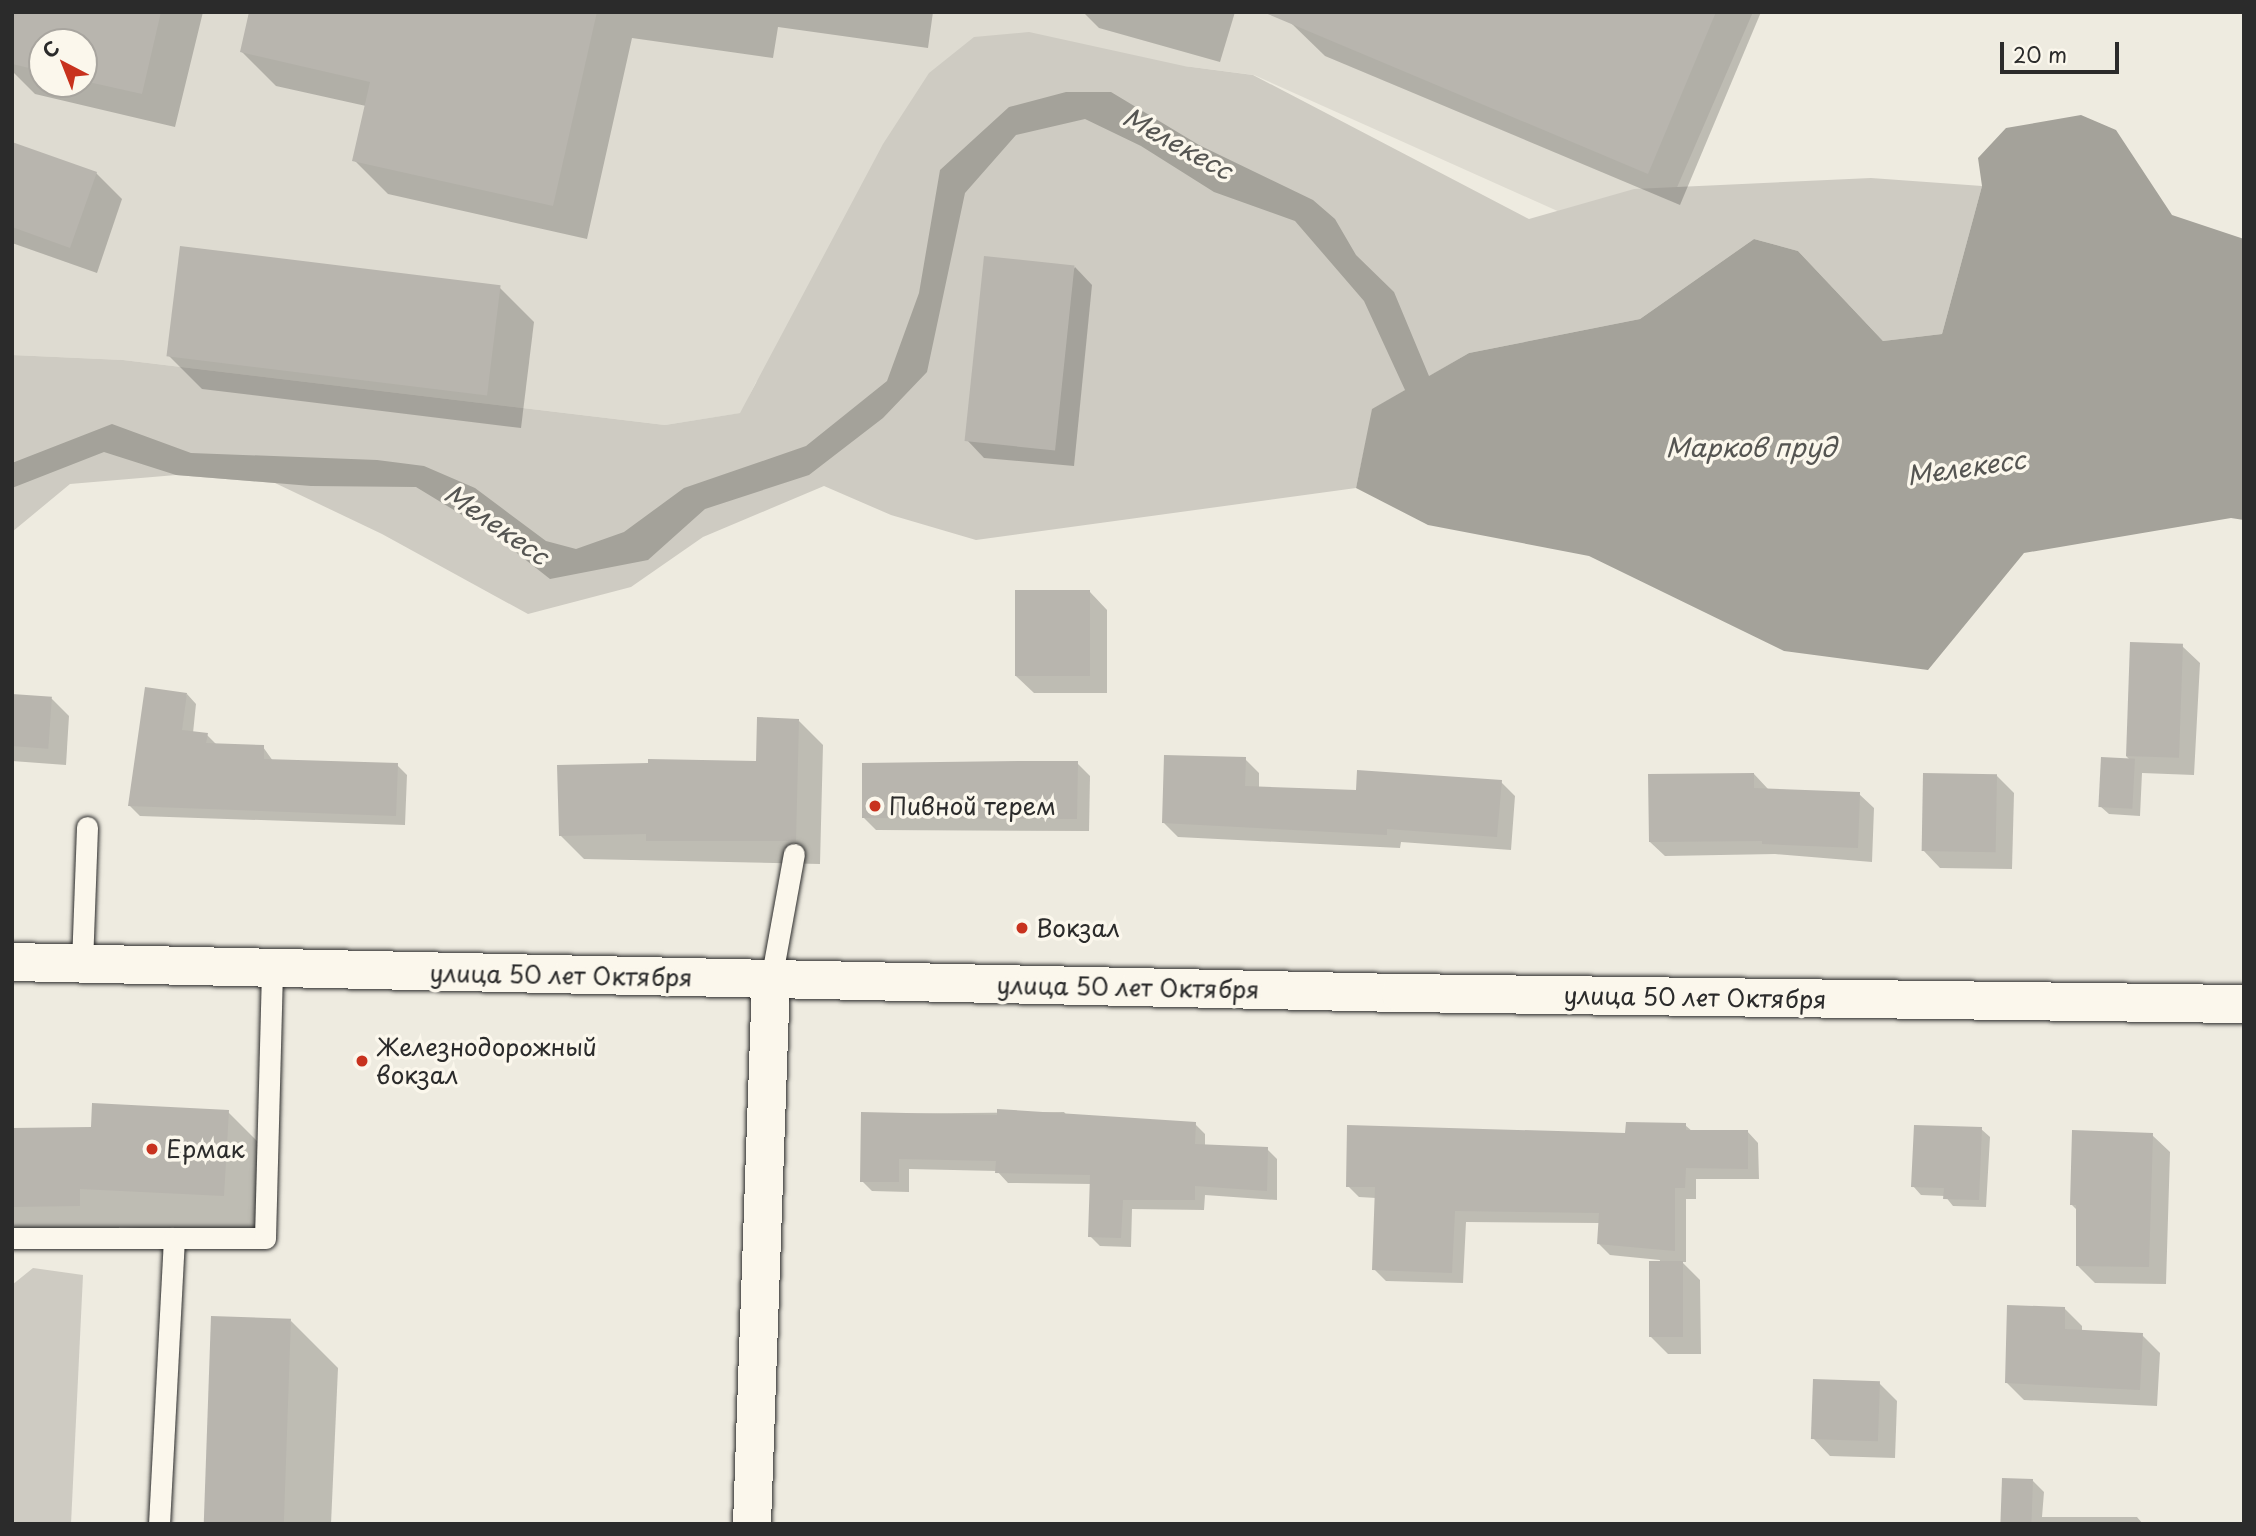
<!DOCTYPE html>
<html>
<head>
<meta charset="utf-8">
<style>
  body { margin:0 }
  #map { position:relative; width:2256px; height:1536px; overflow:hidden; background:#eeebe0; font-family:"Playpen Sans",sans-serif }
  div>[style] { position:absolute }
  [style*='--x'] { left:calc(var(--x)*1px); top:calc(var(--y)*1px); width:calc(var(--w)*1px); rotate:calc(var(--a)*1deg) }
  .built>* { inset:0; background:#dedbd1 }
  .green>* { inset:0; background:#cecbc2 }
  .water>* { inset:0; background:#a4a29a }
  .shadow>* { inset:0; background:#0003 }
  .building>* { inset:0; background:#b8b5ae; transform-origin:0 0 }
  .roads { filter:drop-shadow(0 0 2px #2b2b2b) drop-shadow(0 0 2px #2b2b2b) }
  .lane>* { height:21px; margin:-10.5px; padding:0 10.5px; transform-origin:10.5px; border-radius:10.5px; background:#fbf7ec }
  .street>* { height:38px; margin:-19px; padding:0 19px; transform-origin:19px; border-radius:19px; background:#fbf7ec }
  .secondary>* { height:38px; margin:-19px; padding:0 19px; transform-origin:19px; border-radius:19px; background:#fbf7ec }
  .dots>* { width:19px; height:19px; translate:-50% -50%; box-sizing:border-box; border:4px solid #fbf7ec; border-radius:50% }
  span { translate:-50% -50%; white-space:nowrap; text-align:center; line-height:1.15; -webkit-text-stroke:7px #fbf7ec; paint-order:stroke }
  .poi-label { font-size:24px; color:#2b2b2b }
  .left { translate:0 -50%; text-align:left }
  .street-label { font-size:24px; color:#2b2b2b }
  .water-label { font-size:26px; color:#555552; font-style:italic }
  .frame { position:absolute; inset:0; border:14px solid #2b2b2b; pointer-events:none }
  .north { position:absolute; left:28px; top:28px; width:70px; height:70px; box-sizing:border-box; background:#fbf7ec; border:2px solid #a8a59f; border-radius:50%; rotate:318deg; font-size:19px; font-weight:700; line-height:28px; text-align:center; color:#2b2b2b }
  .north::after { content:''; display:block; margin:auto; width:24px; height:32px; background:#c8321e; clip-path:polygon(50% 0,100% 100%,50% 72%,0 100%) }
  .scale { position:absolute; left:2000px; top:42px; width:119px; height:32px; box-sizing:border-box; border:4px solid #2b2b2b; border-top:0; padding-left:9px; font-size:21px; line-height:24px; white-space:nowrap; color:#2b2b2b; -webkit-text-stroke:5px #fbf7ec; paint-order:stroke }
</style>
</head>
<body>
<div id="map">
  <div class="built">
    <i style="clip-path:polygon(evenodd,12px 12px,1753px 12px,1649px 252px,1254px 75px,1184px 66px,756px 382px,741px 413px,665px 425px,123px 360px,12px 355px,12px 12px,42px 42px,84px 42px,84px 84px,42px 84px,42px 42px)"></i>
  </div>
  <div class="green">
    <i style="clip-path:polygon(1029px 32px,1184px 66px,1253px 75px,1529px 219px,1634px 189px,1871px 178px,1982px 186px,1942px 334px,1883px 341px,1798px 251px,1754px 239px,1640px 319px,1469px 353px,1373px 409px,1356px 488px,976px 540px,891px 515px,824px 486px,703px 537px,631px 587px,528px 614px,382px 534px,275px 483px,176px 475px,70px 484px,12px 532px,12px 355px,123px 360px,665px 425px,740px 413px,883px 144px,929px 73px,974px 37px)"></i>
    <i style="clip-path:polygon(33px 1268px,83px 1275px,71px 1524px,12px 1524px,12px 1285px)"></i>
  </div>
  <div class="water">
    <i style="clip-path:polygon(1066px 92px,1111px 92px,1199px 145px,1313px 200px,1335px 219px,1356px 255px,1394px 292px,1429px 376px,1469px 353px,1640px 319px,1754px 239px,1798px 251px,1883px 341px,1942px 334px,1982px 186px,1978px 158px,2006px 128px,2081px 115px,2116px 130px,2172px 215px,2244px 239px,2244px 520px,2231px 518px,2024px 553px,1928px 670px,1784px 651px,1589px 556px,1428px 525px,1356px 488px,1372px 409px,1405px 390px,1364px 301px,1295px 221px,1214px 192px,1141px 146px,1085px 119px,1016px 135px,965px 193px,927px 372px,883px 418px,809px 475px,705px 509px,648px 560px,550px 579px,490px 532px,416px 487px,311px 486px,176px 475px,104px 452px,12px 488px,12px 463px,112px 424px,191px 453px,377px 460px,424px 466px,475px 488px,546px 541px,576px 549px,624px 532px,684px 488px,806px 446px,887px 381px,919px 293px,940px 170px,1009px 107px)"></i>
  </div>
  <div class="shadow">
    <i style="clip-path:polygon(evenodd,13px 12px,203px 12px,175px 127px,35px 94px,12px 71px,13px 12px,42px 42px,84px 42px,84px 84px,42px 84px,42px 42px)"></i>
    <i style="clip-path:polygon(251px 12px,933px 12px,928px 48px,778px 27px,773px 58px,632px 38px,587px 239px,388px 194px,354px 160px,366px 106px,276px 86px,242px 52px)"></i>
    <i style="clip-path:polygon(1083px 12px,1235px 12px,1220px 62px,1099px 28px)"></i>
    <i style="clip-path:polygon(1297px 12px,1761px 12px,1680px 205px,1325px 56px,1292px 24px)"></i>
    <i style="clip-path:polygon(12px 144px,96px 173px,122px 199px,97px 273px,12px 243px)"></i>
    <i style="clip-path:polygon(1075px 267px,1092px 285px,1074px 466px,984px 458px,967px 440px)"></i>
    <i style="clip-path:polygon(500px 288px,534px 322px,521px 428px,202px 389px,168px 355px)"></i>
    <i style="clip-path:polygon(1090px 592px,1107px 610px,1107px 693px,1034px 693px,1016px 676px)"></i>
    <i style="clip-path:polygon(2182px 646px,2200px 663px,2194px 775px,2142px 773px,2140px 816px,2109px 814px,2100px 806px,2130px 760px,2126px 756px)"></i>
    <i style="clip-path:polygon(187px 694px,196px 704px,193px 733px,207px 735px,217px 745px,263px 747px,273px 761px,397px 765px,407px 775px,405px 825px,140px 816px,130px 806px)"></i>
    <i style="clip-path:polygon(12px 696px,52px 699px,69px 716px,66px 765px,12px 761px)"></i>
    <i style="clip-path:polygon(799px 721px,823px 745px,820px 864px,584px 859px,560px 835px,757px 763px)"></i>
    <i style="clip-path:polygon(1245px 759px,1259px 773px,1259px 788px,1358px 791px,1501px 782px,1515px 796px,1511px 850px,1401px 842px,1400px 848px,1178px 837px,1164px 823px)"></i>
    <i style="clip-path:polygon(1077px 763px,1090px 776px,1089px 831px,876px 830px,863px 817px)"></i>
    <i style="clip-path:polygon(1754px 774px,1768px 789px,1859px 794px,1874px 808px,1872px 862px,1775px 854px,1665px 856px,1650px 842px)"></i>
    <i style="clip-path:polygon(1997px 776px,2014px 793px,2012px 869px,1940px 868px,1923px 850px)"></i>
    <i style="clip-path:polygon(228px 1112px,267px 1151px,263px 1234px,119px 1227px,119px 1244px,12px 1246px,12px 1130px,92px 1129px)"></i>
    <i style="clip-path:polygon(1064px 1112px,1070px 1119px,1195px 1124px,1205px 1134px,1205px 1146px,1267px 1149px,1277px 1159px,1277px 1200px,1205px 1195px,1204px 1210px,1132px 1209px,1131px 1247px,1100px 1246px,1090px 1236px,1092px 1184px,1008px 1183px,997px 1171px,909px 1169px,909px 1192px,872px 1191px,862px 1181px,863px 1114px)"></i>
    <i style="clip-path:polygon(1685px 1125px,1693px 1132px,1747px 1131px,1758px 1143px,1759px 1179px,1696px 1179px,1696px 1199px,1686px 1199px,1686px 1262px,1682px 1262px,1700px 1280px,1701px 1354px,1668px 1354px,1650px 1336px,1660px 1260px,1610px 1255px,1599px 1244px,1600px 1223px,1466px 1222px,1463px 1283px,1386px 1281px,1374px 1269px,1376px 1198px,1359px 1197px,1348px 1186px)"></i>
    <i style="clip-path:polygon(1981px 1129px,1990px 1137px,1986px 1207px,1953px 1206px,1945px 1196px,1921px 1195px,1913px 1186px)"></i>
    <i style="clip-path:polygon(2152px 1135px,2170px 1152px,2166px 1284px,2095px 1283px,2078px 1266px,2078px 1211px,2071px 1204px)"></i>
    <i style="clip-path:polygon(2065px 1309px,2082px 1326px,2082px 1332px,2142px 1335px,2160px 1353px,2157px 1406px,2024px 1400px,2007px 1383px)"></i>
    <i style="clip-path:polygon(291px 1321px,338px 1368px,331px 1524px,204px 1524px)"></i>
    <i style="clip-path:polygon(1879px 1383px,1897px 1401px,1895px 1458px,1830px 1456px,1813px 1438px)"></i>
    <i style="clip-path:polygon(2033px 1481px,2044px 1492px,2042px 1517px,2137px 1517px,2143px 1524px,2002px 1524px)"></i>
  </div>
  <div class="building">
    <i style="clip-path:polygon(12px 12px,161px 12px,142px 94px,84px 81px,84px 42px,42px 42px,42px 71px,12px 64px)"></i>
    <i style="clip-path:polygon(249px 12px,597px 12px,553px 206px,352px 161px,370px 82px,240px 52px)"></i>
    <i style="clip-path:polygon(1263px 12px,1716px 12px,1648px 174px)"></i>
    <i style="clip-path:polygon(12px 142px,97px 172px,70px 248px,12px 227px)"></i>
    <i style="left:180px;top:246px;width:323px;height:111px;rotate:7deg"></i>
    <i style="left:984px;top:256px;width:91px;height:186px;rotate:6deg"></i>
    <i style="left:1090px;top:590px;width:86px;height:75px;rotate:90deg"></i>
    <i style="left:2130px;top:642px;width:53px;height:114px;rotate:2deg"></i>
    <i style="clip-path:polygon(145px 687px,187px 693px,182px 730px,208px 733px,206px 743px,264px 745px,264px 759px,398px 763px,396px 816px,128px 806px)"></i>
    <i style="left:12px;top:694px;width:40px;height:52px;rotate:4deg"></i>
    <i style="clip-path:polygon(757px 717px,799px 719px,796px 841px,646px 841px,646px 834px,559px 836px,557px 765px,648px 763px,648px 759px,756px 761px)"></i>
    <i style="clip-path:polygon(1164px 755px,1246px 757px,1245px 786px,1356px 790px,1357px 770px,1502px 780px,1497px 837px,1387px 829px,1387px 835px,1162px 823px)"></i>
    <i style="left:2101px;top:757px;width:34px;height:50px;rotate:3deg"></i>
    <i style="clip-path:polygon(1025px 761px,1078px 761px,1077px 819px,862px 818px,862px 763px)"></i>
    <i style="clip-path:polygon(1754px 773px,1754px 788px,1860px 792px,1858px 848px,1762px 844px,1762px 841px,1649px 842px,1648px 774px)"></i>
    <i style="left:1923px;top:773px;width:74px;height:78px;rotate:1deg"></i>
    <i style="clip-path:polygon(92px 1103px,229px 1110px,224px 1196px,80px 1189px,80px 1206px,12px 1207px,12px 1128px,91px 1127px)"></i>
    <i style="clip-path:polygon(997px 1109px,1196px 1122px,1195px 1144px,1268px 1147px,1267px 1191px,1195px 1186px,1195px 1200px,1123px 1200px,1121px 1238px,1088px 1237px,1090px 1175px,995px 1173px,996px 1161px,899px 1159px,899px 1182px,860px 1182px,861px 1112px,997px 1115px)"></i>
    <i style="clip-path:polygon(1626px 1122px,1686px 1123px,1686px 1130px,1748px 1130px,1748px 1169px,1686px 1168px,1685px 1188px,1675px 1188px,1675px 1251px,1597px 1244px,1599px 1213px,1455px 1211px,1452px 1273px,1372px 1270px,1375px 1187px,1346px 1187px,1347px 1125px,1625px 1133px)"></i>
    <i style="clip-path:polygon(1914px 1125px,1982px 1127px,1979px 1200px,1943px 1199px,1944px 1188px,1911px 1187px)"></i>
    <i style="clip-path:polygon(2072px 1130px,2153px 1133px,2149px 1267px,2076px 1266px,2076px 1205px,2070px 1205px)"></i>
    <i style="left:1649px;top:1261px;width:34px;height:76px"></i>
    <i style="clip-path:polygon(2007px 1305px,2065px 1307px,2065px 1329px,2143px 1333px,2140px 1390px,2005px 1383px)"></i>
    <i style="left:211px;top:1316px;width:80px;height:208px;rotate:2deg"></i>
    <i style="left:1813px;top:1379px;width:67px;height:60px;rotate:2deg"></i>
    <i style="left:2002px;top:1478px;width:31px;height:46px;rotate:2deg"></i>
  </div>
  <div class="roads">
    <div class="lane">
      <i style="--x:82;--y:964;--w:137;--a:-87.9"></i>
      <i style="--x:771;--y:980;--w:128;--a:-79.7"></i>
      <i style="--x:12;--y:1238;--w:162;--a:0"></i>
      <i style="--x:174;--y:1238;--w:286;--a:93"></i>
      <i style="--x:174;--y:1238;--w:91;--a:0"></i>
      <i style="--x:265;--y:1238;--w:270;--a:-88.5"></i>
    </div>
    <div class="street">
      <i style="--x:752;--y:1524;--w:544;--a:-88"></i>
    </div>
    <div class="secondary">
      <i style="--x:12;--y:962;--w:1389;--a:1.28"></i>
      <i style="--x:1401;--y:993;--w:843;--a:0.75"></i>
    </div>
  </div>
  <div class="dots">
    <i style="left:875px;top:806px;background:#c8321e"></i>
    <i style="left:1022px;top:928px;background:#c8321e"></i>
    <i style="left:362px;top:1061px;background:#c8321e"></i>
    <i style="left:152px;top:1149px;background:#c8321e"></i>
  </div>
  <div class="poi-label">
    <span class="left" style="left:889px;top:806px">Пивной терем</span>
    <span class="left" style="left:1036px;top:928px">Вокзал</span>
    <span class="left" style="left:376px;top:1061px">Железнодорожный<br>вокзал</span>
    <span class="left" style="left:166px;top:1149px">Ермак</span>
  </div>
  <div class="street-label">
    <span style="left:561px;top:975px;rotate:1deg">улица 50 лет Октября</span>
    <span style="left:1128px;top:987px;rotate:1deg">улица 50 лет Октября</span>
    <span style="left:1695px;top:997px;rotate:1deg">улица 50 лет Октября</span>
  </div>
  <div class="water-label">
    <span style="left:1178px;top:143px;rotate:29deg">Мелекесс</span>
    <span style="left:1751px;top:447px">Марков пруд</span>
    <span style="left:1966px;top:467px;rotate:-8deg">Мелекесс</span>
    <span style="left:497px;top:524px;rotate:35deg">Мелекесс</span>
  </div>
  <div class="frame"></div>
  <div class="north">С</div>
  <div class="scale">20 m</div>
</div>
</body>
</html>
